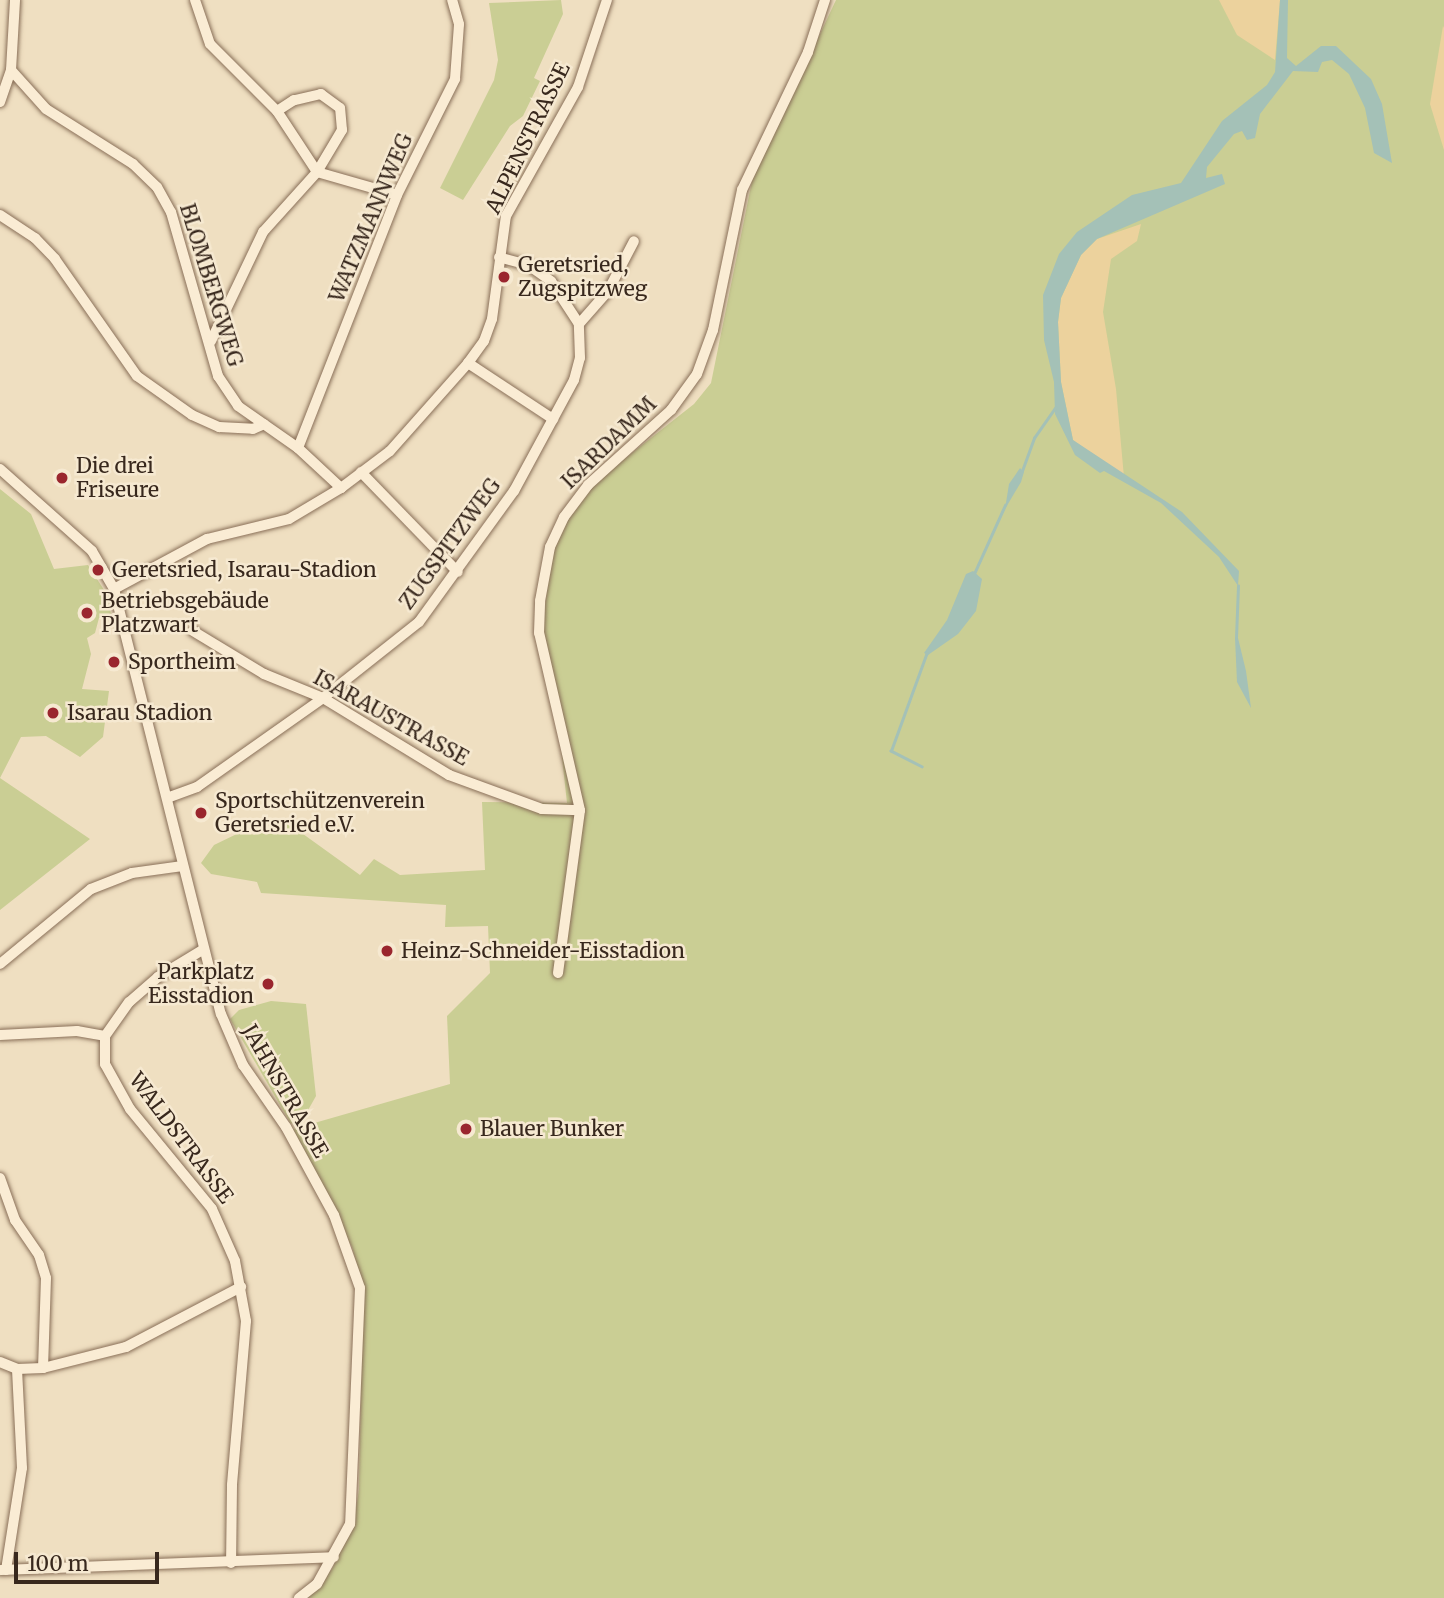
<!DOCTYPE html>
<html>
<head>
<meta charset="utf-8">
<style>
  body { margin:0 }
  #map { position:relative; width:1444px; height:1598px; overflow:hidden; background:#efdfc1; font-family:Merriweather,serif }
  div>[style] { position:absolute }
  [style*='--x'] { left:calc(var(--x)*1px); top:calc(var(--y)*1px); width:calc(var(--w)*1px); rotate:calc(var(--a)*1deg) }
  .green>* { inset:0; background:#cace94 }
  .sand>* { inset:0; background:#ecd29d }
  .water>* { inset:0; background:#a4c1b7 }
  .stream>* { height:2.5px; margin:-1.25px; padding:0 1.25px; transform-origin:1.25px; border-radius:1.25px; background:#a4c1b7 }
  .roads { filter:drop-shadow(0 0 2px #896f58) drop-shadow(0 0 2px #896f58) }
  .minor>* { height:10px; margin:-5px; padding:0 5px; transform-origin:5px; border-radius:5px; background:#faecd4 }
  .dots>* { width:19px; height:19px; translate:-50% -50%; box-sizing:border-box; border:4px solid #f6e9d1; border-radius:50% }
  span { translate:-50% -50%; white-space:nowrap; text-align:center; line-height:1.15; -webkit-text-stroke:5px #f6e9d1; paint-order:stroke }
  .street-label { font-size:21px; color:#38281d }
  .poi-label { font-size:21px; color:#38281d }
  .left { translate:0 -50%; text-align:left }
  .right { translate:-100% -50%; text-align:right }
  .scale { position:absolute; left:14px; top:1552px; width:145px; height:32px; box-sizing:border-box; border:4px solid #38281d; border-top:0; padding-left:9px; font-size:21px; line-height:24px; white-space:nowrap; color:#38281d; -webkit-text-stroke:5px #f6e9d1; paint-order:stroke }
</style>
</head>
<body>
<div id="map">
  <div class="green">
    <i style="clip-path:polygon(561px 0,563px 14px,534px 78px,540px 81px,523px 116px,510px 126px,463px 200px,440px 188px,494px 80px,498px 60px,489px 3px)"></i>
    <i style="clip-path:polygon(836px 0,1444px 0,1444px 1598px,308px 1598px,332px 1569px,353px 1526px,359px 1490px,363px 1288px,352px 1247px,290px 1130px,450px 1084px,447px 1016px,490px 973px,488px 926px,445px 927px,446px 905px,261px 893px,257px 882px,211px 874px,201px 863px,214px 845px,243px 831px,254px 835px,285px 821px,360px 875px,374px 859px,400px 875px,485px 870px,482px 802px,567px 803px,554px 685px,542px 633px,552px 548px,566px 518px,590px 486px,694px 404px,711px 383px,753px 176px)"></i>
    <i style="clip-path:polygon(0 489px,31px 514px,54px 569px,88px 565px,106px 593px,112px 618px,99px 618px,95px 633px,87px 638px,91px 654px,82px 689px,109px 691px,103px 737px,80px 757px,46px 736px,21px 737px,0 778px,90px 839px,0 910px)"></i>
    <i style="clip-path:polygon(271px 1001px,306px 1004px,316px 1096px,307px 1112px,291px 1124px,230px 1019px,239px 1010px)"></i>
  </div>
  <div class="sand">
    <i style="clip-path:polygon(1219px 0,1280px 0,1275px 60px,1237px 35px)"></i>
    <i style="clip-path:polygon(1443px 26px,1444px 28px,1444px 150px,1430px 104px)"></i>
    <i style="clip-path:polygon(1141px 224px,1137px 241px,1111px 259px,1103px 312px,1116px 389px,1124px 477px,1073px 440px,1061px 382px,1058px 322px,1061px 298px,1081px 255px,1097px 239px)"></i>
  </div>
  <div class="water">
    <i style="clip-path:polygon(1280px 0,1288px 0,1287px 58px,1296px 66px,1321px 46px,1336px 46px,1371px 79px,1382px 104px,1392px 163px,1374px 153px,1365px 108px,1349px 74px,1332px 60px,1322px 62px,1318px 72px,1293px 71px,1260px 114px,1255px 138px,1247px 140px,1242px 131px,1234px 134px,1207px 167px,1206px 178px,1222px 174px,1225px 184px,1097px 239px,1081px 255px,1061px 298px,1058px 322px,1061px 382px,1073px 440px,1182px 512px,1239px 571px,1238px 586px,1219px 557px,1161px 503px,1104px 471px,1100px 473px,1075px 455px,1055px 414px,1054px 382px,1044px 340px,1043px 295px,1059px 254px,1077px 232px,1132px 195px,1181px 183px,1222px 121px,1267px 85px,1275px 72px)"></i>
    <i style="clip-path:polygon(1020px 468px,1024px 472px,1021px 482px,1005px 509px,1009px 484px)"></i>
    <i style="clip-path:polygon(973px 571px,982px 579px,976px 611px,958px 634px,928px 655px,924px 653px,947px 620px,966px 574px)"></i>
    <i style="clip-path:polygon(1235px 638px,1238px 638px,1246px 671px,1251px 708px,1237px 682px)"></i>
  </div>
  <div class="stream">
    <i style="--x:1022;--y:471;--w:35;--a:-70"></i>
    <i style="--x:1034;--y:438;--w:37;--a:-55"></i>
    <i style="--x:973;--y:576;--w:78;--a:-65.7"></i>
    <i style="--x:1236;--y:638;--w:52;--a:-87.8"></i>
    <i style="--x:922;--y:767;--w:35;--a:-153"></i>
    <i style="--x:891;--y:751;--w:105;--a:-70"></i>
  </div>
  <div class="roads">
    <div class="minor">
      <i style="--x:195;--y:0;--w:46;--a:71.2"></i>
      <i style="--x:210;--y:44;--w:95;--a:45"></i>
      <i style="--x:277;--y:111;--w:73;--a:56.7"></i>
      <i style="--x:317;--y:172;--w:49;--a:-59.2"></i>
      <i style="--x:342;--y:130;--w:22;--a:-95"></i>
      <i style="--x:340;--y:108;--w:24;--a:-144"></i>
      <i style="--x:321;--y:94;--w:28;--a:167"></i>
      <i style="--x:294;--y:100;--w:20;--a:147"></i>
      <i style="--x:11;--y:70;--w:52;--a:48.1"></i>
      <i style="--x:46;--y:109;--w:103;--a:32.3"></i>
      <i style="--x:133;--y:164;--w:33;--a:44"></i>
      <i style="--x:157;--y:187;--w:29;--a:61"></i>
      <i style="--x:171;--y:212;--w:171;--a:74"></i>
      <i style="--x:218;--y:376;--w:36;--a:56"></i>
      <i style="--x:238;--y:406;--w:73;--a:35"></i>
      <i style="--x:298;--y:448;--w:59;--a:42.9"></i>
      <i style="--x:0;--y:102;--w:34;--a:-71"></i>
      <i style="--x:11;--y:70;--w:70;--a:-86.7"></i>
      <i style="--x:0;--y:215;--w:42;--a:33.3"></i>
      <i style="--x:35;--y:238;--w:29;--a:46"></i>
      <i style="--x:55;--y:259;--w:143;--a:55"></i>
      <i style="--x:137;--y:376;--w:67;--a:35.3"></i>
      <i style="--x:192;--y:415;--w:30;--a:24"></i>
      <i style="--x:219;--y:427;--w:34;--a:3"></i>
      <i style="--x:253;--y:429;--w:12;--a:-24"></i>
      <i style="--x:579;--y:324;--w:44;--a:-48.7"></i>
      <i style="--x:608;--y:291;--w:56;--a:-62.5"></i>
      <i style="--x:211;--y:341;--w:121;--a:-64.5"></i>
      <i style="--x:263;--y:232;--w:81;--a:-48"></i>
      <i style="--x:317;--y:172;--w:83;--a:16"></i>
      <i style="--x:468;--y:363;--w:102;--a:33.4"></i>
      <i style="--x:298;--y:448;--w:272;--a:-68.6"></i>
      <i style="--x:397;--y:195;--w:130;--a:-63.4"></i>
      <i style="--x:455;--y:79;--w:55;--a:-85.8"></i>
      <i style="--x:459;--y:24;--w:25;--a:-106"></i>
      <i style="--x:0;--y:469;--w:123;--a:41.7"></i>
      <i style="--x:92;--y:551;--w:44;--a:59.9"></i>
      <i style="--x:114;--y:589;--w:438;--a:75.9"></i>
      <i style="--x:221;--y:1014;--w:56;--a:66.7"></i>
      <i style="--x:243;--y:1065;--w:75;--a:55.3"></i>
      <i style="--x:286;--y:1127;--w:100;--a:61.4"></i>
      <i style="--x:334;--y:1215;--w:77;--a:70.4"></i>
      <i style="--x:360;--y:1288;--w:236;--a:92.4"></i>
      <i style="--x:350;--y:1524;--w:68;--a:118.8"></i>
      <i style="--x:317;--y:1584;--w:23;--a:142"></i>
      <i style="--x:361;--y:472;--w:139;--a:45.9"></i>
      <i style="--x:114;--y:589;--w:106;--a:-28.3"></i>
      <i style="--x:207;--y:539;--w:84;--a:-13.7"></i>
      <i style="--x:289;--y:519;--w:61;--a:-30.8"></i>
      <i style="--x:341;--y:488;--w:61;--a:-37.1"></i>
      <i style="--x:390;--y:451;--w:118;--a:-48.4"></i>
      <i style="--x:468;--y:363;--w:27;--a:-54"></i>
      <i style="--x:484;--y:341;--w:23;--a:-70"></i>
      <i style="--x:492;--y:319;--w:104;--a:-82.3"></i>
      <i style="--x:506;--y:216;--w:148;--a:-60.8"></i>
      <i style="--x:578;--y:87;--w:92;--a:-71.6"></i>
      <i style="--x:193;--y:631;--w:83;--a:31.2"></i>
      <i style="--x:264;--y:674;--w:64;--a:22.1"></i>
      <i style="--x:323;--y:698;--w:148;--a:31.4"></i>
      <i style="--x:449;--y:775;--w:99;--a:20.1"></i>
      <i style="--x:542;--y:809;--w:38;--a:2"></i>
      <i style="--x:167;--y:798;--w:32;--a:-20"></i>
      <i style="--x:197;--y:787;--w:154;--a:-35.2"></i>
      <i style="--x:323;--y:698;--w:122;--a:-38.4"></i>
      <i style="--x:419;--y:622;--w:162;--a:-54.1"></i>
      <i style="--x:514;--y:491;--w:126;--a:-61.6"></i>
      <i style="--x:574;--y:380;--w:23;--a:-75"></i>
      <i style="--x:580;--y:358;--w:34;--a:-92"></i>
      <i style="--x:579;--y:324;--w:51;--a:-123.1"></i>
      <i style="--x:551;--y:281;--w:28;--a:-145"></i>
      <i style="--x:528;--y:265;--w:30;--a:-165"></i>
      <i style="--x:204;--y:949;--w:54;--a:148.7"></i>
      <i style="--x:158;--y:977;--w:38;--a:139"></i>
      <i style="--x:129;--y:1002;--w:42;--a:125.2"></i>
      <i style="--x:105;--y:1036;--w:28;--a:90"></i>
      <i style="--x:105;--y:1064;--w:51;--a:60.9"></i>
      <i style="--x:130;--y:1109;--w:129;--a:50.6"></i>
      <i style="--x:212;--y:1209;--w:57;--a:66.1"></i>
      <i style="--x:235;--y:1261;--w:61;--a:79.6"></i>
      <i style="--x:246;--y:1321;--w:165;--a:94.9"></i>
      <i style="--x:232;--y:1485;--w:78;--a:90.7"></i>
      <i style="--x:0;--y:964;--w:118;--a:-39.5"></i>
      <i style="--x:91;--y:889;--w:44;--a:-21.3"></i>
      <i style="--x:132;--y:873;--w:51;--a:-7.8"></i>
      <i style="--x:558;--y:973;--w:164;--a:-82.3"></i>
      <i style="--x:580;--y:810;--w:182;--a:-103"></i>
      <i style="--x:539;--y:633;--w:32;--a:-88"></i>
      <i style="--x:540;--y:601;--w:55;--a:-79.5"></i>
      <i style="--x:550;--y:547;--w:33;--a:-65"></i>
      <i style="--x:564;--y:517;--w:40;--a:-53"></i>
      <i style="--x:588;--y:485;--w:112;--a:-42.1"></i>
      <i style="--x:671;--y:410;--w:44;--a:-54.2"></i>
      <i style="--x:697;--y:374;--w:47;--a:-70"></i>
      <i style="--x:713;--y:330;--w:143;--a:-78.3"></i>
      <i style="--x:742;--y:190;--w:153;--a:-64.4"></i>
      <i style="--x:808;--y:52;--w:55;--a:-71.9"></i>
      <i style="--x:0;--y:1035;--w:77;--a:-3"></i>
      <i style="--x:77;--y:1031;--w:28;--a:10"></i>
      <i style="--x:0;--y:1178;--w:45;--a:70.3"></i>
      <i style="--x:15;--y:1220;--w:42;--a:55.6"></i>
      <i style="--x:39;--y:1255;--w:24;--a:73"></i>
      <i style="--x:46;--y:1278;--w:90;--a:91.9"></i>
      <i style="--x:0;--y:1362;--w:18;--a:22"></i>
      <i style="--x:17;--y:1369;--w:26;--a:-2"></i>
      <i style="--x:43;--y:1368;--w:86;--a:-14.2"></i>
      <i style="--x:126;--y:1347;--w:130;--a:-27.6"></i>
      <i style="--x:0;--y:1570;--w:334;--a:-2.2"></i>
      <i style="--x:6;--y:1570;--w:103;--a:-81.1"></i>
      <i style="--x:22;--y:1468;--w:99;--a:-92.9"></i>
    </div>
  </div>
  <div class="dots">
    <i style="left:504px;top:277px;background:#9a262e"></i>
    <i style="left:62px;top:478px;background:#9a262e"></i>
    <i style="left:98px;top:570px;background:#9a262e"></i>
    <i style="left:87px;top:613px;background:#9a262e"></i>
    <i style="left:114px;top:662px;background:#9a262e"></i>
    <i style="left:53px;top:713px;background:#9a262e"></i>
    <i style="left:201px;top:813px;background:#9a262e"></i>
    <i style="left:387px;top:951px;background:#9a262e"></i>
    <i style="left:268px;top:984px;background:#9a262e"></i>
    <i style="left:466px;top:1129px;background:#9a262e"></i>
  </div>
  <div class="street-label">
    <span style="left:528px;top:138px;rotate:-64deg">ALPENSTRASSE</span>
    <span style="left:371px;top:218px;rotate:-67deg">WATZMANNWEG</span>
    <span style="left:211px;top:285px;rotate:73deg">BLOMBERGWEG</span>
    <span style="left:609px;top:443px;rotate:-44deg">ISARDAMM</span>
    <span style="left:450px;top:544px;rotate:-54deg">ZUGSPITZWEG</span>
    <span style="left:391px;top:718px;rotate:29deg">ISARAUSTRASSE</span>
    <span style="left:285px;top:1091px;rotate:60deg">JAHNSTRASSE</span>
    <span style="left:181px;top:1138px;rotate:53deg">WALDSTRASSE</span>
  </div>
  <div class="poi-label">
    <span class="left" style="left:518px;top:277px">Geretsried,<br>Zugspitzweg</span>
    <span class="left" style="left:76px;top:478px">Die drei<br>Friseure</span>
    <span class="left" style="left:112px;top:570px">Geretsried, Isarau-Stadion</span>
    <span class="left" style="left:101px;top:613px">Betriebsgebäude<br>Platzwart</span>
    <span class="left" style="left:128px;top:662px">Sportheim</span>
    <span class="left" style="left:67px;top:713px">Isarau Stadion</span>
    <span class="left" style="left:215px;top:813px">Sportschützenverein<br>Geretsried e.V.</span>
    <span class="left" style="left:401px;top:951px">Heinz-Schneider-Eisstadion</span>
    <span class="right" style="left:254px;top:984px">Parkplatz<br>Eisstadion</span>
    <span class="left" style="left:480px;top:1129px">Blauer Bunker</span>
  </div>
  <div class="scale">100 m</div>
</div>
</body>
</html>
